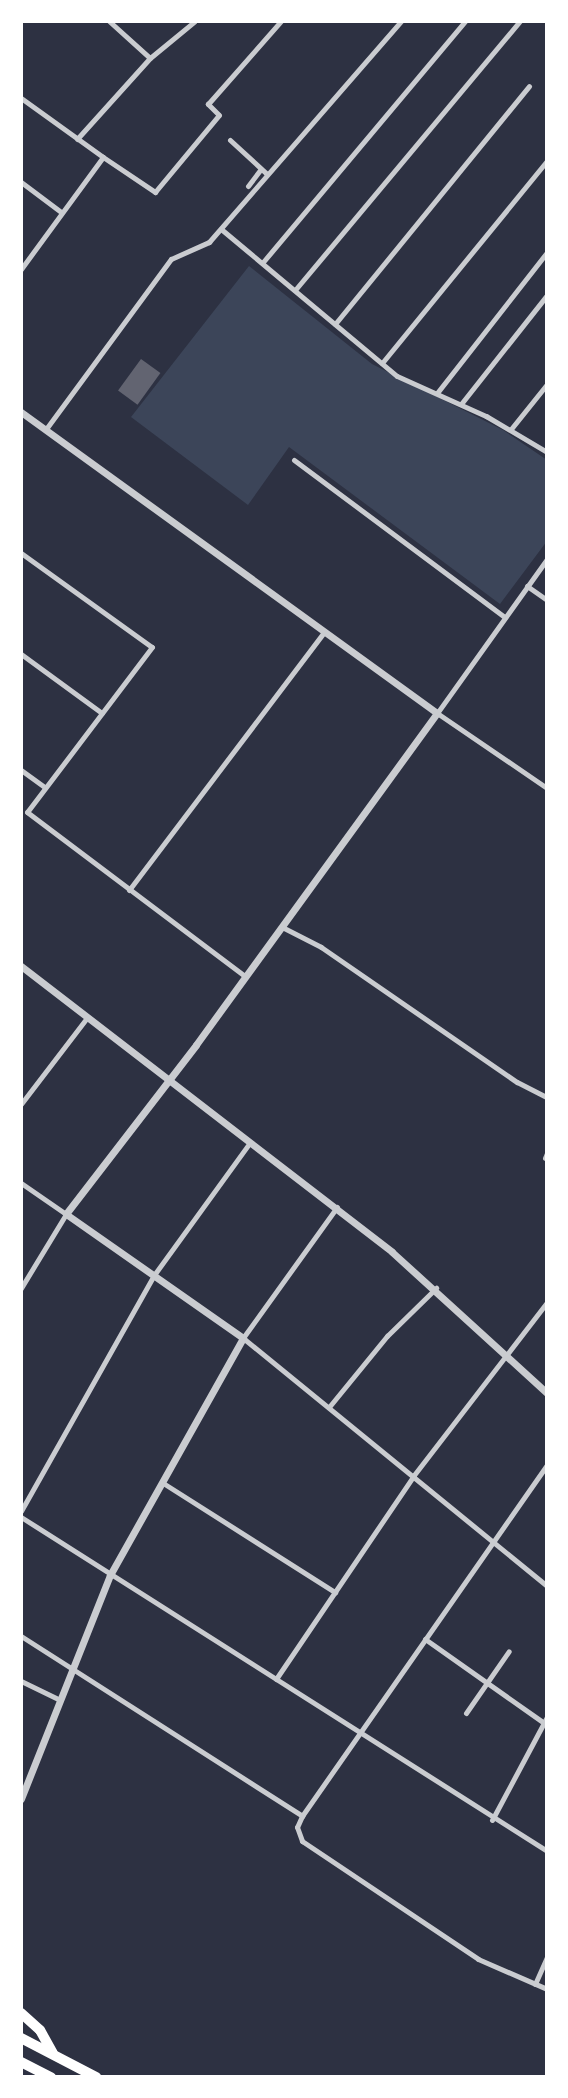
<!DOCTYPE html>
<html>
<head>
<meta charset="utf-8">
<style>
  body { margin:0 }
  #map { position:relative; width:568px; height:2098px; overflow:hidden; background:#2d3142; font-family:Rubik,sans-serif }
  div>[style] { position:absolute }
  [style*='--x'] { left:calc(var(--x)*1px); top:calc(var(--y)*1px); width:calc(var(--w)*1px); rotate:calc(var(--a)*1deg) }
  .green>* { inset:0; background:#3c4559 }
  .building>* { inset:0; background:#626471; transform-origin:0 0 }
  .minor>* { height:5px; margin:-2.5px; padding:0 2.5px; transform-origin:2.5px; border-radius:2.5px; background:#caccd0 }
  .tertiary>* { height:7px; margin:-3.5px; padding:0 3.5px; transform-origin:3.5px; border-radius:3.5px; background:#caccd0 }
  .trunk>* { height:10px; margin:-5px; padding:0 5px; transform-origin:5px; border-radius:5px; background:#fff }
  span { translate:-50% -50%; white-space:nowrap; text-align:center; line-height:1.15; -webkit-text-stroke:5px #fff; paint-order:stroke }
  .frame { position:absolute; inset:0; border:23px solid #fff; pointer-events:none }
</style>
</head>
<body>
<div id="map">
  <div class="green">
    <i style="clip-path:polygon(249px 266px,372px 364px,503px 430px,547px 460px,547px 541px,500px 604px,289px 447px,248px 505px,131px 417px)"></i>
  </div>
  <div class="building">
    <i style="left:141px;top:359px;width:24px;height:39px;rotate:36deg"></i>
  </div>
  <div class="minor">
    <i style="--x:109;--y:21;--w:55;--a:42.1"></i>
    <i style="--x:150;--y:58;--w:58;--a:-39.4"></i>
    <i style="--x:21;--y:98;--w:101;--a:35.7"></i>
    <i style="--x:103;--y:157;--w:139;--a:126.2"></i>
    <i style="--x:77;--y:139;--w:109;--a:-48"></i>
    <i style="--x:230;--y:140;--w:50;--a:42.6"></i>
    <i style="--x:103;--y:157;--w:63;--a:33.9"></i>
    <i style="--x:155;--y:192;--w:100;--a:-50.3"></i>
    <i style="--x:219;--y:115;--w:16;--a:-135"></i>
    <i style="--x:208;--y:104;--w:111;--a:-48.7"></i>
    <i style="--x:21;--y:182;--w:50;--a:36.9"></i>
    <i style="--x:248;--y:186;--w:21;--a:-53"></i>
    <i style="--x:221;--y:229;--w:229;--a:39.9"></i>
    <i style="--x:397;--y:376;--w:98;--a:24.2"></i>
    <i style="--x:486;--y:416;--w:71;--a:30.5"></i>
    <i style="--x:263;--y:262;--w:314;--a:-50"></i>
    <i style="--x:295;--y:290;--w:351;--a:-50.1"></i>
    <i style="--x:335;--y:324;--w:307;--a:-50.8"></i>
    <i style="--x:382;--y:363;--w:261;--a:-50.8"></i>
    <i style="--x:437;--y:393;--w:179;--a:-52"></i>
    <i style="--x:461;--y:404;--w:139;--a:-51.7"></i>
    <i style="--x:46;--y:429;--w:211;--a:-53.7"></i>
    <i style="--x:171;--y:259;--w:42;--a:-24.1"></i>
    <i style="--x:209;--y:242;--w:293;--a:-49"></i>
    <i style="--x:511;--y:429;--w:58;--a:-51.3"></i>
    <i style="--x:294;--y:460;--w:263;--a:36.7"></i>
    <i style="--x:21;--y:553;--w:161;--a:35.7"></i>
    <i style="--x:152;--y:647;--w:207;--a:127.1"></i>
    <i style="--x:27;--y:812;--w:271;--a:37"></i>
    <i style="--x:547;--y:559;--w:189;--a:125.5"></i>
    <i style="--x:437;--y:713;--w:133;--a:34.3"></i>
    <i style="--x:527;--y:586;--w:24;--a:35"></i>
    <i style="--x:21;--y:654;--w:100;--a:36.1"></i>
    <i style="--x:21;--y:770;--w:29;--a:36"></i>
    <i style="--x:129;--y:890;--w:323;--a:-52.9"></i>
    <i style="--x:282;--y:927;--w:44;--a:27.1"></i>
    <i style="--x:321;--y:947;--w:238;--a:34.6"></i>
    <i style="--x:517;--y:1082;--w:34;--a:27"></i>
    <i style="--x:21;--y:1104;--w:107;--a:-52.6"></i>
    <i style="--x:545;--y:1158;--w:5;--a:-68"></i>
    <i style="--x:21;--y:1183;--w:55;--a:34.6"></i>
    <i style="--x:66;--y:1214;--w:87;--a:121.3"></i>
    <i style="--x:337;--y:1207;--w:161;--a:125.7"></i>
    <i style="--x:243;--y:1338;--w:392;--a:39.2"></i>
    <i style="--x:329;--y:1407;--w:92;--a:-50.8"></i>
    <i style="--x:387;--y:1336;--w:69;--a:-44.4"></i>
    <i style="--x:163;--y:1483;--w:204;--a:32.4"></i>
    <i style="--x:21;--y:1511;--w:271;--a:-60.6"></i>
    <i style="--x:154;--y:1275;--w:160;--a:-54.1"></i>
    <i style="--x:21;--y:1517;--w:623;--a:32.41"></i>
    <i style="--x:21;--y:1636;--w:334;--a:32.6"></i>
    <i style="--x:302;--y:1816;--w:12;--a:114"></i>
    <i style="--x:297;--y:1827;--w:15;--a:70"></i>
    <i style="--x:302;--y:1841;--w:212;--a:33.8"></i>
    <i style="--x:478;--y:1959;--w:75;--a:23.5"></i>
    <i style="--x:425;--y:1639;--w:146;--a:35.2"></i>
    <i style="--x:276;--y:1679;--w:246;--a:-55.9"></i>
    <i style="--x:414;--y:1475;--w:218;--a:-52.4"></i>
    <i style="--x:21;--y:1681;--w:43;--a:26"></i>
    <i style="--x:466;--y:1713;--w:75;--a:-55.3"></i>
    <i style="--x:302;--y:1816;--w:428;--a:-55.1"></i>
    <i style="--x:492;--y:1820;--w:117;--a:-61.9"></i>
    <i style="--x:535;--y:1984;--w:30;--a:-66"></i>
  </div>
  <div class="tertiary">
    <i style="--x:21;--y:412;--w:513;--a:35.89"></i>
    <i style="--x:437;--y:713;--w:410;--a:126"></i>
    <i style="--x:196;--y:1045;--w:213;--a:127.6"></i>
    <i style="--x:66;--y:1214;--w:216;--a:35"></i>
    <i style="--x:243;--y:1338;--w:272;--a:119.3"></i>
    <i style="--x:110;--y:1575;--w:241;--a:111.7"></i>
    <i style="--x:21;--y:966;--w:468;--a:37.6"></i>
    <i style="--x:392;--y:1252;--w:210;--a:42.3"></i>
  </div>
  <div class="trunk">
    <i style="--x:21;--y:2013;--w:25;--a:42"></i>
    <i style="--x:40;--y:2030;--w:26;--a:61"></i>
    <i style="--x:21;--y:2038;--w:85;--a:27.5"></i>
    <i style="--x:21;--y:2062;--w:34;--a:27"></i>
  </div>
  <div class="frame"></div>
</div>
</body>
</html>
